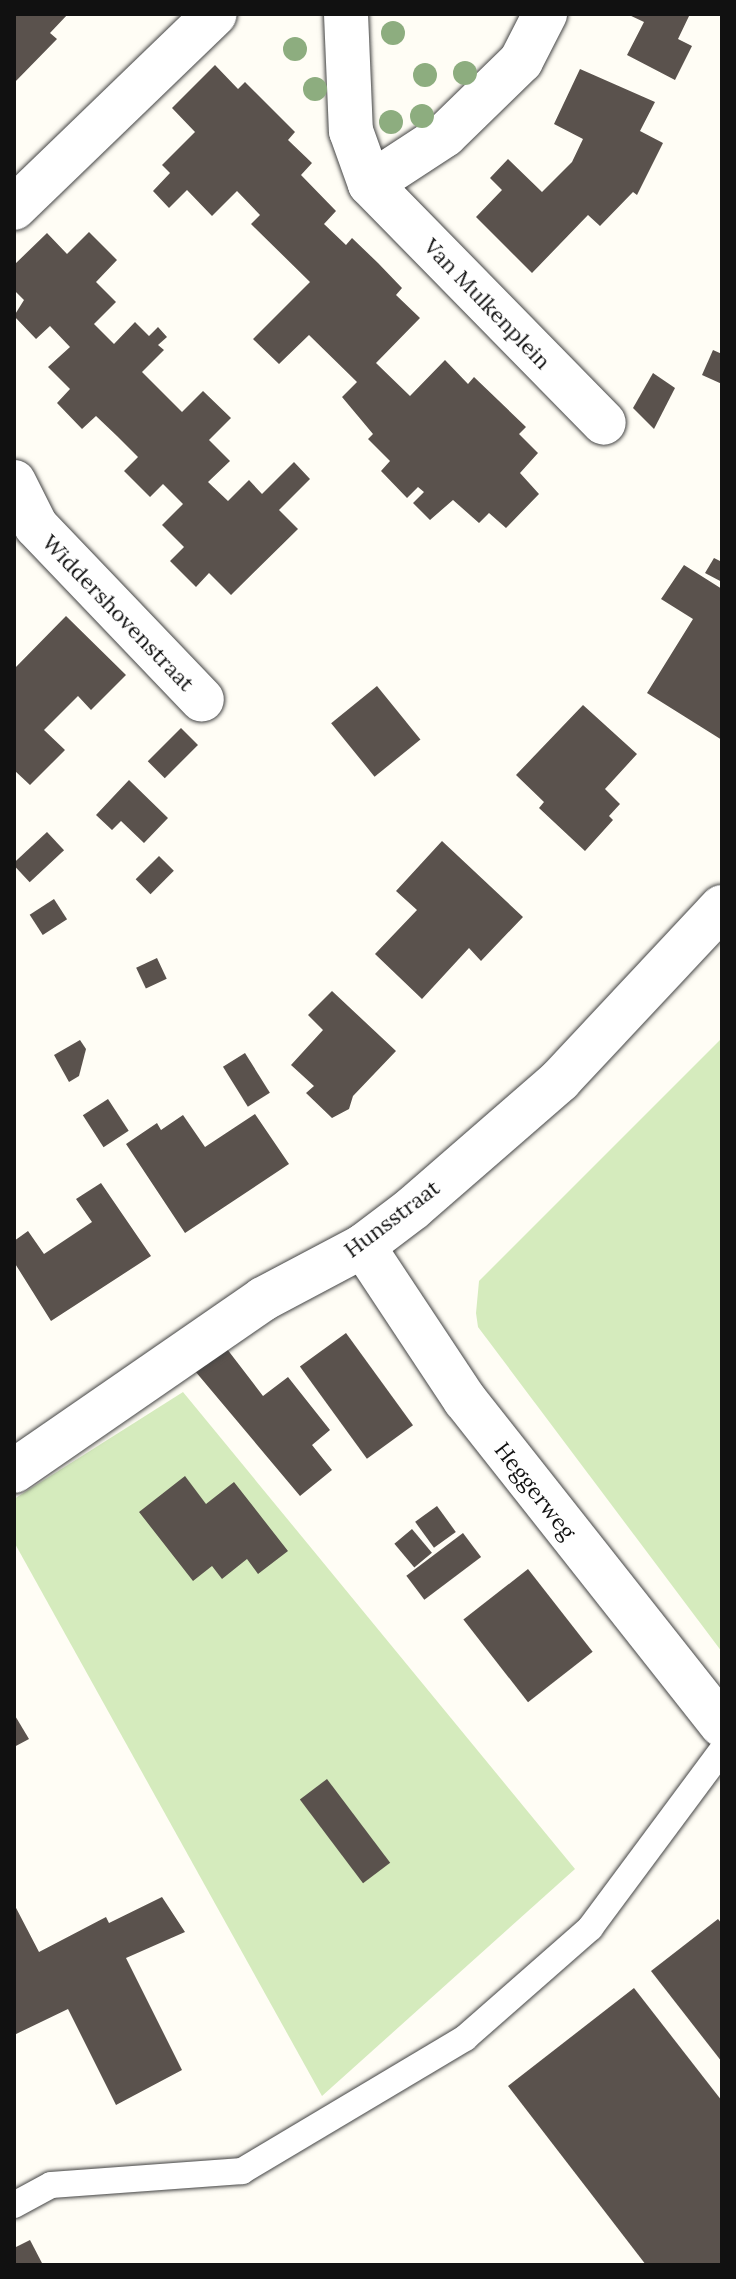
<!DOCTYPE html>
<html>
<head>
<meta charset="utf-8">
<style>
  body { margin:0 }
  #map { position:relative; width:736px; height:2279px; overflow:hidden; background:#fffdf5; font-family:Lora,serif }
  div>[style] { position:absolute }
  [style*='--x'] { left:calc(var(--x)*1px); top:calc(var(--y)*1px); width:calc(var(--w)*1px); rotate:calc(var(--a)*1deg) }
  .green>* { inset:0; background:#d5ebbd }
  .building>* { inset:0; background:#5a524d; transform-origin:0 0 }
  .roads { filter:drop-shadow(0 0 2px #444) drop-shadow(0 0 2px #444) }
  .service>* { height:26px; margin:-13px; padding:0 13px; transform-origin:13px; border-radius:13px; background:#fff }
  .minor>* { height:44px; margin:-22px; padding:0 22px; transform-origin:22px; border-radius:22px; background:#fff }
  .trees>* { width:24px; height:24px; margin:-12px; border-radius:50%; background:#8dad7f }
  span { translate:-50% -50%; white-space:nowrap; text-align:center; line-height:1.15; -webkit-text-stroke:8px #fff; paint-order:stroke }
  .street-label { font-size:22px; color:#111 }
  .frame { position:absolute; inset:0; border:16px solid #111; pointer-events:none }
</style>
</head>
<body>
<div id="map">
  <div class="green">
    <i style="clip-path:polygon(722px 1038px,722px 1652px,478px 1327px,476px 1313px,479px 1281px)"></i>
    <i style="clip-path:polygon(183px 1392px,575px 1869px,322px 2096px,14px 1542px,14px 1499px)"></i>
  </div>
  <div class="building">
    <i style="clip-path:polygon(14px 14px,68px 14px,50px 33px,57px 39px,14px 83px)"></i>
    <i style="clip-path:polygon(627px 14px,690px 14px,678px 39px,692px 46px,675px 80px,627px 55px,644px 22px)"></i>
    <i style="clip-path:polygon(215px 65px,238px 89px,245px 82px,295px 132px,288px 140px,312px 163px,301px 175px,336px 211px,324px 224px,346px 245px,352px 238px,378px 263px,402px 288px,396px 295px,420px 318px,376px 363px,410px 396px,445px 360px,468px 384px,474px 377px,526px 427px,519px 434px,538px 453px,520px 473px,539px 494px,506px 528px,489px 513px,479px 523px,453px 500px,430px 520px,413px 503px,424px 492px,418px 487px,407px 498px,381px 471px,390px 461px,368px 439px,373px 434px,342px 397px,357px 382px,309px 335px,279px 364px,253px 339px,310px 282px,251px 224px,260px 215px,237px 191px,212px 216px,187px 190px,169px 208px,153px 191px,170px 173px,162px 165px,195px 132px,172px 108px)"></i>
    <i style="clip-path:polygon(580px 69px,655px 102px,640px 131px,663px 143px,637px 195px,633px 192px,600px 226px,588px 215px,532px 273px,476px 217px,502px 190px,490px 178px,508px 159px,542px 192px,572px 162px,583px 139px,554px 124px)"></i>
    <i style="clip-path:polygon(89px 232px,117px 260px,96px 282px,116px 302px,94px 324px,114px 344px,135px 322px,149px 336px,158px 327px,167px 337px,158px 345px,164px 350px,142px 372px,182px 412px,203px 391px,231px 418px,209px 440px,230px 461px,208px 482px,228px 501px,249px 480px,262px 494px,294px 462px,310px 479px,279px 510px,298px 529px,231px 595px,209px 573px,196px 587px,170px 561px,184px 547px,162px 525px,183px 504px,163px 484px,150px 497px,124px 471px,138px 457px,117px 436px,96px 416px,82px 429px,57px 403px,70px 389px,48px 367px,70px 347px,50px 326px,36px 339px,14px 316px,24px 300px,14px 290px,14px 265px,47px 233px,67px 254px)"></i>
    <i style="clip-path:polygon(713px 350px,722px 354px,722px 384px,702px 375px)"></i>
    <i style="clip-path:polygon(653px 373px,675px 388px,654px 429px,633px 408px)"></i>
    <i style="clip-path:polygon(714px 558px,722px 562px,722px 582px,705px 573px)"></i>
    <i style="clip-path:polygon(684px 565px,722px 589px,722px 740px,647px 693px,693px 619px,661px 599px)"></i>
    <i style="clip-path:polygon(66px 616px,126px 675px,91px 710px,78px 696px,44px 730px,65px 750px,30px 785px,14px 770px,14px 669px)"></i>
    <i style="left:377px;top:686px;width:69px;height:59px;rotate:51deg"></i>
    <i style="clip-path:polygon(583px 705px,637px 754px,605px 789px,620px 804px,609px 816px,613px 820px,585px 851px,539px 808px,544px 802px,516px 775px)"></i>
    <i style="left:181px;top:728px;width:24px;height:47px;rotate:45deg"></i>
    <i style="clip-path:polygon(129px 780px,168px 818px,144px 843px,121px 821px,112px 830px,96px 815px)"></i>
    <i style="left:47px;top:832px;width:25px;height:47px;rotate:47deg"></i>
    <i style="clip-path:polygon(442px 841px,523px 917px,481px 961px,469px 948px,422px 999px,375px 954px,417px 910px,396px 891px)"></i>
    <i style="left:159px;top:856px;width:21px;height:33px;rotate:45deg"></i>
    <i style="left:54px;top:899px;width:24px;height:29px;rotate:57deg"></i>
    <i style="left:157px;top:958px;width:23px;height:23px;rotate:65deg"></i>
    <i style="clip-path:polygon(332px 991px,396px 1051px,353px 1096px,349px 1109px,332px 1118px,306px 1093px,314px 1086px,291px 1065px,323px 1030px,308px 1015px)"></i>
    <i style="clip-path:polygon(80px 1040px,86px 1049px,79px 1076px,69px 1082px,54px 1055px)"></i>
    <i style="left:245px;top:1053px;width:47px;height:26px;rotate:58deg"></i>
    <i style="left:108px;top:1099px;width:38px;height:30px;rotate:57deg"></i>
    <i style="clip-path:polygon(255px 1114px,289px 1164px,185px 1233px,126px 1144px,157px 1123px,161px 1130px,183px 1115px,205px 1147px)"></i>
    <i style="clip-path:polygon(101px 1183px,151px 1256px,51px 1321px,14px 1262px,14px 1241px,28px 1231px,44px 1254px,92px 1222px,76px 1199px)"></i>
    <i style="left:346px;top:1333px;width:114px;height:57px;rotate:54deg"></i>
    <i style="clip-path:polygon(227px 1349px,263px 1396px,288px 1377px,330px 1430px,312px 1445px,332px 1470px,300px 1496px,195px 1371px)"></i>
    <i style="clip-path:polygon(185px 1476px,206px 1504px,234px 1482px,288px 1551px,258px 1574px,247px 1559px,222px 1579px,212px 1566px,193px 1581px,139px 1512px)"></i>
    <i style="left:437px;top:1506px;width:32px;height:27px;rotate:54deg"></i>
    <i style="left:412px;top:1529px;width:31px;height:23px;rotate:50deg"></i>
    <i style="left:463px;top:1533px;width:30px;height:71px;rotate:53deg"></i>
    <i style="left:528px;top:1569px;width:105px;height:82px;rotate:52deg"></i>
    <i style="clip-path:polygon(14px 1714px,29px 1739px,14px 1747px)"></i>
    <i style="left:327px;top:1779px;width:105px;height:34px;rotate:53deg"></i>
    <i style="clip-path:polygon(162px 1897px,185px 1932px,126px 1958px,182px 2070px,116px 2105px,68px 2009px,14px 2035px,14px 1904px,39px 1952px,106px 1917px,109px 1923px)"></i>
    <i style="clip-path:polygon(718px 1919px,722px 1924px,722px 2062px,651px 1971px)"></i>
    <i style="clip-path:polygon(634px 1988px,722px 2101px,722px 2265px,646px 2265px,508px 2086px)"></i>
    <i style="clip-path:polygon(30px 2240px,43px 2265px,14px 2265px,14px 2248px)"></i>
  </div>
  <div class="roads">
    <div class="service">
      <i style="--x:14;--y:2205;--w:42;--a:-28.4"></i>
      <i style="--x:51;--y:2185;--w:192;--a:-4.2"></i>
      <i style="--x:242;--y:2171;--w:260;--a:-30.8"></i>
      <i style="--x:465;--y:2038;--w:167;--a:-41.3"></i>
      <i style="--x:590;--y:1928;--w:222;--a:-53.4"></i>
    </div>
    <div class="minor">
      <i style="--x:346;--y:14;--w:117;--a:87.6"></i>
      <i style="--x:351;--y:131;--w:56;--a:70.3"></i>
      <i style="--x:370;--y:184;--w:334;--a:45.6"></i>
      <i style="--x:370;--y:184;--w:90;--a:-33.2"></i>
      <i style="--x:445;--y:135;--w:106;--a:-44.2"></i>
      <i style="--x:521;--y:61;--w:53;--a:-62.9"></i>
      <i style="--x:14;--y:208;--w:279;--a:-44"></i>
      <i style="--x:14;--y:482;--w:49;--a:63.4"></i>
      <i style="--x:36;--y:526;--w:240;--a:46.3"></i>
      <i style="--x:363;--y:1246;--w:185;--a:56.5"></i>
      <i style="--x:465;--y:1400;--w:414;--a:51.7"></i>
      <i style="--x:14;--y:1471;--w:303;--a:-34.6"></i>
      <i style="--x:263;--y:1299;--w:113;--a:-27.9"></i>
      <i style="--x:363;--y:1246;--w:63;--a:-37.2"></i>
      <i style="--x:413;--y:1208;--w:195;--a:-41"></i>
      <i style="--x:560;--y:1080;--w:237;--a:-46.9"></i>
    </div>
  </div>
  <div class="trees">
    <i style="left:393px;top:33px"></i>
    <i style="left:295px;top:49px"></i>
    <i style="left:465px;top:73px"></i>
    <i style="left:425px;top:75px"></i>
    <i style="left:315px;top:89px"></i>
    <i style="left:422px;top:116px"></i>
    <i style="left:391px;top:122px"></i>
  </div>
  <div class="street-label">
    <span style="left:487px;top:304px;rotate:46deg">Van Mulkenplein</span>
    <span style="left:118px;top:613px;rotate:46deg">Widdershovenstraat</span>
    <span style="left:392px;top:1219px;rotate:-37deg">Hunsstraat</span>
    <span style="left:535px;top:1491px;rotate:52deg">Heggerweg</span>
  </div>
  <div class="frame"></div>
</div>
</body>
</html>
